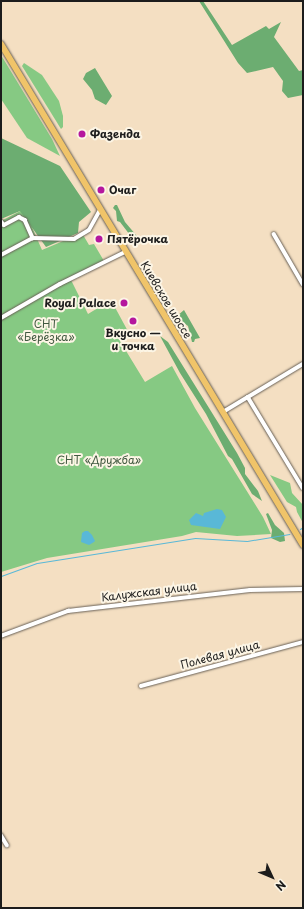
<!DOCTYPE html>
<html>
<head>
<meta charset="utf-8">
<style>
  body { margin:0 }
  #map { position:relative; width:304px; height:909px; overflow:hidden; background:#f4dfc2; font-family:"Playpen Sans",sans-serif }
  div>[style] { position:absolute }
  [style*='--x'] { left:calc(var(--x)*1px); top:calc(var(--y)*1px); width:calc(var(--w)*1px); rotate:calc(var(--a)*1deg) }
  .green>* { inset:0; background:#86c983 }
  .forest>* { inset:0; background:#6cad71 }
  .water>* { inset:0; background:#59b8d7 }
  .stream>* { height:1px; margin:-0.5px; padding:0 0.5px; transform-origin:0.5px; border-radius:0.5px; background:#59b8d7 }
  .roads { filter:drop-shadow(0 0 1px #686056) drop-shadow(0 0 1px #686056) }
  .street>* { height:3.5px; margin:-1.75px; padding:0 1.75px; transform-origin:1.75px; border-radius:1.75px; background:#fff }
  .highway>* { height:6px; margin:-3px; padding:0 3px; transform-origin:3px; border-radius:3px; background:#f0c469 }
  .dots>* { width:11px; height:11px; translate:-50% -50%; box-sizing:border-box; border:2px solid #fcf5e5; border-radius:50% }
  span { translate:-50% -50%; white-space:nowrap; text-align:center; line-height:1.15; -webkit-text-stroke:4px #fcf5e5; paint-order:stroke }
  .poi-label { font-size:11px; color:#1c1c1c; font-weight:700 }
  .left { translate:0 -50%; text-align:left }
  .right { translate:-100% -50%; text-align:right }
  .street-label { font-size:11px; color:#1c1c1c }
  .park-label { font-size:11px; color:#415940 }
  .frame { position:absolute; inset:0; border:2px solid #1c1c1c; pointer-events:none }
  .north { position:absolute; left:252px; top:857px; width:40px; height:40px; -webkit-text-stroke:3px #fcf5e5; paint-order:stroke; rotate:134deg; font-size:11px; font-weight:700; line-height:16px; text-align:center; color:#1c1c1c }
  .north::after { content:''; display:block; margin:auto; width:14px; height:18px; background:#1c1c1c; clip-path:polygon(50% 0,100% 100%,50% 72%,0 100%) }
</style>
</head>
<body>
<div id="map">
  <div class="green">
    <i style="clip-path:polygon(1px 55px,52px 139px,60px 156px,27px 138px,1px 99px)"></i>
    <i style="clip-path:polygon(24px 63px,42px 75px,59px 101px,63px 116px,63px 127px,61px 129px,22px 66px)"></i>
    <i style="clip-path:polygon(24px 209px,42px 250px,82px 233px,89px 245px,94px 244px,104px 261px,70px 278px,88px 314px,111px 300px,130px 335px,120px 341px,145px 382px,172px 366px,195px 408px,263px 517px,271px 534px,237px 536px,196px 532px,182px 536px,47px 558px,1px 572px,1px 218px,3px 220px)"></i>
    <i style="clip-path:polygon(270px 475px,290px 483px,292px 493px,303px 505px,303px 523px,297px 512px,296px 507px,287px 502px)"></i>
  </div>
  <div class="forest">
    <i style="clip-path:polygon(199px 1px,203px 1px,232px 45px,266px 26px,269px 29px,281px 22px,274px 37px,299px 71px,303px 70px,303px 95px,288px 98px,282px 91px,283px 81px,273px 67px,247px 73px,238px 63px)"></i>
    <i style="clip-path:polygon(95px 68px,112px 96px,106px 105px,95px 99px,92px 90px,83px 79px,86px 73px)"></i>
    <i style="clip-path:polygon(1px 138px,60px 166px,91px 212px,79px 222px,78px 233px,46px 247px,20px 211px,1px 219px)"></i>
    <i style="clip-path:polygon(115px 205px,117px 205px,125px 222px,142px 242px,140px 244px,133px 239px,120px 222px,117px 221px,116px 211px,113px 208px)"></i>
    <i style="clip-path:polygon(184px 310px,200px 338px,195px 339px,194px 342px,192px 342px,188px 326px,180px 320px,177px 316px)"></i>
    <i style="clip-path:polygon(160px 336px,168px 342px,237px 453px,245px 468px,245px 474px,258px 491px,262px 501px,252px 494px,232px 459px,228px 456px,206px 414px,180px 373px)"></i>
    <i style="clip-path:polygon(268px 513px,275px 525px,284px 533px,285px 541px,280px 542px,271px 538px,272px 530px,266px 514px)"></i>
  </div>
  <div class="water">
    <i style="clip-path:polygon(217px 509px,222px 510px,226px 517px,220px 529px,191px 525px,189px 520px,196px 513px,203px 516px,204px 513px)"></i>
    <i style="clip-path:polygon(85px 531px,88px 531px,92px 535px,95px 541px,94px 542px,89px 545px,81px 542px,82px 533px)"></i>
  </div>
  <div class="stream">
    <i style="--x:300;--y:529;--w:4;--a:-34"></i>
    <i style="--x:1;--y:576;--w:38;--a:-20"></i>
    <i style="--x:37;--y:563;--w:160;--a:-9"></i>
    <i style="--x:195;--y:538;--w:52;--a:3.3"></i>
    <i style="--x:247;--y:541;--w:43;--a:-9.5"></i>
  </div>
  <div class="roads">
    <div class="street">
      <i style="--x:1;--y:221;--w:5;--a:53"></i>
      <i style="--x:4;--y:225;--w:17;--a:-28"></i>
      <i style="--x:19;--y:217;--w:7;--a:27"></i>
      <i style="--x:25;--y:220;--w:20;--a:66"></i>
      <i style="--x:274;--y:234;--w:58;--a:59.9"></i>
      <i style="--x:1;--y:255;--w:36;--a:-28"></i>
      <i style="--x:33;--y:238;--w:41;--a:1.4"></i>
      <i style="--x:74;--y:239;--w:17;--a:-31"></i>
      <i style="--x:89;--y:230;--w:23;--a:-61"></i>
      <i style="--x:1;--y:318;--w:68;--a:-30"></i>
      <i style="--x:60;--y:284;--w:72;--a:-26.2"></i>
      <i style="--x:248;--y:397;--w:64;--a:-31"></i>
      <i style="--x:223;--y:412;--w:29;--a:-31"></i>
      <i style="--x:248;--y:397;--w:106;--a:58.9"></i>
      <i style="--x:1;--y:636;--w:72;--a:-20.5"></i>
      <i style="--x:68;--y:611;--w:183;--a:-6.6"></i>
      <i style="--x:250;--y:590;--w:53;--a:-1.1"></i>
      <i style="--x:141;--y:686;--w:168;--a:-15.2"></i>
      <i style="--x:1;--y:835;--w:12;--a:59"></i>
    </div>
    <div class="highway">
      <i style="--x:1;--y:44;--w:585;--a:58.92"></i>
    </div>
  </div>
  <div class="dots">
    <i style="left:82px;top:134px;background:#b5179e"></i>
    <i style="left:101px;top:190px;background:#b5179e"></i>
    <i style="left:99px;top:239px;background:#b5179e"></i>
    <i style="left:124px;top:303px;background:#b5179e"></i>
    <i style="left:133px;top:321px;background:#b5179e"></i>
  </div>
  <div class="poi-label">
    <span class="left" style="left:90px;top:134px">Фазенда</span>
    <span class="left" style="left:109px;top:190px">Очаг</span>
    <span class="left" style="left:107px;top:239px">Пятёрочка</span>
    <span class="right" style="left:116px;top:303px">Royal Palace</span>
    <span style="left:133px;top:340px">Вкусно —<br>и точка</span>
  </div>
  <div class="street-label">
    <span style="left:166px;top:300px;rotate:59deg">Киевское шоссе</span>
    <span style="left:149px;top:592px;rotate:-7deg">Калужская улица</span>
    <span style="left:220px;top:655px;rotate:-15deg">Полевая улица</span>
  </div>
  <div class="park-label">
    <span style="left:46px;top:331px">СНТ<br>«Берёзка»</span>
    <span style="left:99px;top:460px">СНТ «Дружба»</span>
  </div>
  <div class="frame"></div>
  <div class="north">N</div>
</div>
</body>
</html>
